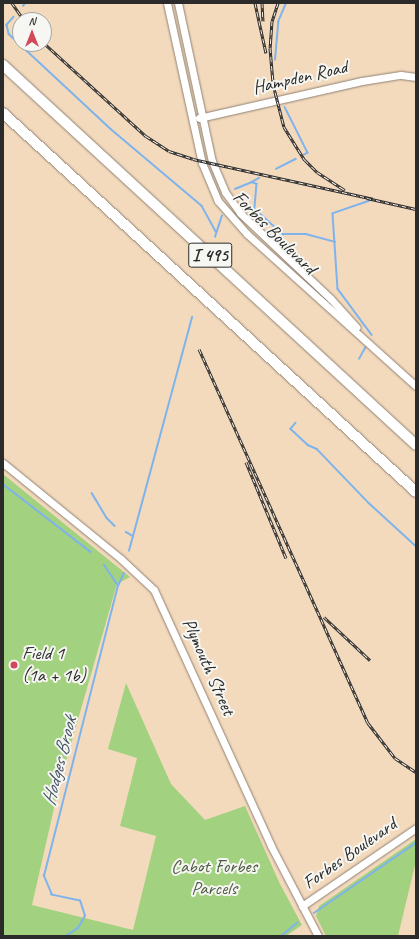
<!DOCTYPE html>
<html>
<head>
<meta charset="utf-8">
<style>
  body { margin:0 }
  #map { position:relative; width:419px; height:939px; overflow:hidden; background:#f4dabd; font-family:Caveat,sans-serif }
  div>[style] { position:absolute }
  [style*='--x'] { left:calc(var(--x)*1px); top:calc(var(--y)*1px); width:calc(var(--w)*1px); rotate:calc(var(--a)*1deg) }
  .green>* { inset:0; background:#a2d17f }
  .stream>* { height:1.5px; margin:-0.75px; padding:0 0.75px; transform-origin:0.75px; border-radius:0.75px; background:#7eb3ec }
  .roads { filter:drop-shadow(0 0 1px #908274) drop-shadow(0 0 1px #908274) }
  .minor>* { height:7px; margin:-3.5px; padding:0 3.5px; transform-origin:3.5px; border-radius:3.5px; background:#fff }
  .highway>* { height:10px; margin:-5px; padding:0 5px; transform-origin:5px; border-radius:5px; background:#fff }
  .rail>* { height:3px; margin-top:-1.5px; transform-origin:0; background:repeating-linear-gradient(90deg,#f6f6f2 0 4.5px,#2b2b2b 0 9px); box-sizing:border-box; border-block:1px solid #2b2b2b }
  .dots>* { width:11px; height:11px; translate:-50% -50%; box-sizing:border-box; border:2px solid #f6f6f2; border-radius:50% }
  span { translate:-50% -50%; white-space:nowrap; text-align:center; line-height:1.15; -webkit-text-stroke:4px #f6f6f2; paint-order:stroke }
  .shield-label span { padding:1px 3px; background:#f6f6f2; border:1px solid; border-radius:3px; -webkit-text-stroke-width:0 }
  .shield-label { font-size:18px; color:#2b2b2b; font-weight:700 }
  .street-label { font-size:19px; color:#2b2b2b }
  .poi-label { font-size:19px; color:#2b2b2b }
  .left { translate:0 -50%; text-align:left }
  .park-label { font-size:19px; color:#4f5d44 }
  .water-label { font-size:20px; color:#445465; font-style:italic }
  .frame { position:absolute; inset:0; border:4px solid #2b2b2b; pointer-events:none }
  .north { position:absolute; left:12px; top:12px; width:40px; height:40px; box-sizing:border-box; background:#f6f6f2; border:1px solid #a5a5a2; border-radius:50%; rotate:0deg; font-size:11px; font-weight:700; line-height:16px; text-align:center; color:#2b2b2b }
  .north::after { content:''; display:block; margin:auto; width:14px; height:18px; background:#d1495b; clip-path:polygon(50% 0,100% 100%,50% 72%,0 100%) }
</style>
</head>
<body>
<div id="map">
  <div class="green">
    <i style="clip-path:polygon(3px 474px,130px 577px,117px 584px,60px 782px,32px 905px,133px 930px,156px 836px,120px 826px,137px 758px,108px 749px,126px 683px,171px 784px,205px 820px,245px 806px,280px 884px,302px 925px,286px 936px,3px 936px)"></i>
    <i style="clip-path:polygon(416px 839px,416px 861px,398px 936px,326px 936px,316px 916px,319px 906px)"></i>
  </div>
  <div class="stream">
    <i style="--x:23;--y:6;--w:4;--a:-56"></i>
    <i style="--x:14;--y:17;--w:11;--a:131"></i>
    <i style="--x:7;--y:25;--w:9;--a:77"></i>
    <i style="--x:9;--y:34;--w:139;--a:43"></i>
    <i style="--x:111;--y:129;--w:119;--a:40.2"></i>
    <i style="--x:202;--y:206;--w:29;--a:61"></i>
    <i style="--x:275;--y:60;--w:38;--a:-85"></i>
    <i style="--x:278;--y:22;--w:21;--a:-67"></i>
    <i style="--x:285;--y:107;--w:51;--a:63.4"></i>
    <i style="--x:308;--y:153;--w:4;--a:153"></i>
    <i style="--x:276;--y:169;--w:22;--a:-27"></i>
    <i style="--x:252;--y:182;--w:8;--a:-30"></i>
    <i style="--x:235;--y:189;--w:18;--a:-22"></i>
    <i style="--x:252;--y:182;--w:5;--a:22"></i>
    <i style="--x:257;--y:184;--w:25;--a:95"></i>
    <i style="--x:255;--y:209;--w:38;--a:42"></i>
    <i style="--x:283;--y:234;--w:23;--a:0"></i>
    <i style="--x:306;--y:234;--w:30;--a:15"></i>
    <i style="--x:370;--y:201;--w:39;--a:161"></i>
    <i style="--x:333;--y:214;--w:75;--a:86.2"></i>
    <i style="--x:338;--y:289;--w:57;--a:53.5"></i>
    <i style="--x:215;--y:237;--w:22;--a:-72"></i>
    <i style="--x:359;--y:359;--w:13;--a:-61"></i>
    <i style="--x:296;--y:423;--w:8;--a:130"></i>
    <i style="--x:291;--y:429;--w:23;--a:43"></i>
    <i style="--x:308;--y:445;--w:10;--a:24"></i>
    <i style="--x:317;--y:449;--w:75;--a:46.1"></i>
    <i style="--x:369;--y:503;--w:64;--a:42.5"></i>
    <i style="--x:3;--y:484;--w:111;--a:37.7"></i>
    <i style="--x:92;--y:493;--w:29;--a:59"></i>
    <i style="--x:107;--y:518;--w:11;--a:45"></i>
    <i style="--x:126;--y:532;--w:8;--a:30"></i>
    <i style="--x:129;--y:551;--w:242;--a:-74.9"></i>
    <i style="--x:118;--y:586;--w:14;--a:-65"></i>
    <i style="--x:314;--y:913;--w:124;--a:-34.5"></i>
    <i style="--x:66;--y:936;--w:14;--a:-34"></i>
    <i style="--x:78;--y:928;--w:14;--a:-60"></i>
    <i style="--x:85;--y:916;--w:16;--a:-108"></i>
    <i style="--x:80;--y:901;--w:29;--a:-168"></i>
    <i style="--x:52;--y:895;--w:21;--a:-113"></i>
    <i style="--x:44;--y:876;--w:299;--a:-75.7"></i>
    <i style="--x:118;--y:586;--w:25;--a:-124"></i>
    <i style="--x:281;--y:936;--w:21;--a:-39"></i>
  </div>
  <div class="roads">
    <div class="minor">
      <i style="--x:167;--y:3;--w:164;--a:77.7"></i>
      <i style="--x:202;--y:163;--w:41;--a:67.2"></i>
      <i style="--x:218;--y:201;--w:44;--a:48.7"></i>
      <i style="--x:247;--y:234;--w:227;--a:42"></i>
      <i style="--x:178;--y:3;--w:162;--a:77.9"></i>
      <i style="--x:212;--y:161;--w:34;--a:67"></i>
      <i style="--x:225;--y:192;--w:26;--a:54"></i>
      <i style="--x:240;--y:213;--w:125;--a:43.4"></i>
      <i style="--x:331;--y:299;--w:38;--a:48"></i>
      <i style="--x:199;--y:118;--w:167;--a:-12.8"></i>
      <i style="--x:362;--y:81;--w:39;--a:-9"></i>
      <i style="--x:401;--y:75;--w:15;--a:8"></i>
      <i style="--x:3;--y:463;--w:152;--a:39.1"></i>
      <i style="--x:121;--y:559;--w:45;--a:43.2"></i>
      <i style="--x:154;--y:590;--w:281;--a:65.4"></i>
      <i style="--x:271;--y:846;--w:102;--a:62.4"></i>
      <i style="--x:302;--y:906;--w:138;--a:-34.4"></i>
    </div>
    <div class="highway">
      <i style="--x:3;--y:65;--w:561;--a:42.62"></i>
      <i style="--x:3;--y:113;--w:561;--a:42.54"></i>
    </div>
  </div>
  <div class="rail">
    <i style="--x:12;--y:3;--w:21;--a:55"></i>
    <i style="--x:255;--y:3;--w:51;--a:77.6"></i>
    <i style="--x:262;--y:3;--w:18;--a:87"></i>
    <i style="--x:278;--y:3;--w:19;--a:108"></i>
    <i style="--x:272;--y:21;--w:27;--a:94"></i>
    <i style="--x:270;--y:48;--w:36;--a:85"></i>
    <i style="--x:273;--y:84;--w:44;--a:75.7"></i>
    <i style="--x:284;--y:127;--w:39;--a:58"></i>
    <i style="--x:305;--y:160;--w:17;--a:45"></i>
    <i style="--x:317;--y:172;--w:33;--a:33"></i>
    <i style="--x:44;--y:43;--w:138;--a:42.4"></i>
    <i style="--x:146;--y:136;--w:27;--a:33"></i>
    <i style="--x:169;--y:151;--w:25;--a:18"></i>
    <i style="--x:193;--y:159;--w:184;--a:12.5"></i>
    <i style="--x:367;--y:198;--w:50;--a:12.7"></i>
    <i style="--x:199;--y:349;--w:410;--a:65.7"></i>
    <i style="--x:368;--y:723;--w:44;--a:52.4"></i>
    <i style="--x:395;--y:758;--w:25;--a:34"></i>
    <i style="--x:246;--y:462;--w:104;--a:67.4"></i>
    <i style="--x:324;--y:617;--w:63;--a:43.1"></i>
  </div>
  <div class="dots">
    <i style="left:14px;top:665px;background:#d1495b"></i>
  </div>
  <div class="shield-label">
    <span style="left:210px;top:255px">I 495</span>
  </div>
  <div class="street-label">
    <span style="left:300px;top:78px;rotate:-13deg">Hampden Road</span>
    <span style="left:274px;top:233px;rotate:45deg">Forbes Boulevard</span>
    <span style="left:208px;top:667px;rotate:66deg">Plymouth Street</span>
    <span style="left:350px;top:854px;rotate:-35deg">Forbes Boulevard</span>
  </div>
  <div class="poi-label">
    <span class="left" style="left:22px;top:665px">Field 1<br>(1a + 1b)</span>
  </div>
  <div class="park-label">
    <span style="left:214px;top:878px">Cabot Forbes<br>Parcels</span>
  </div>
  <div class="water-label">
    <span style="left:59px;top:761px;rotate:-76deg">Hodges Brook</span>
  </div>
  <div class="frame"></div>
  <div class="north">N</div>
</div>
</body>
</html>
